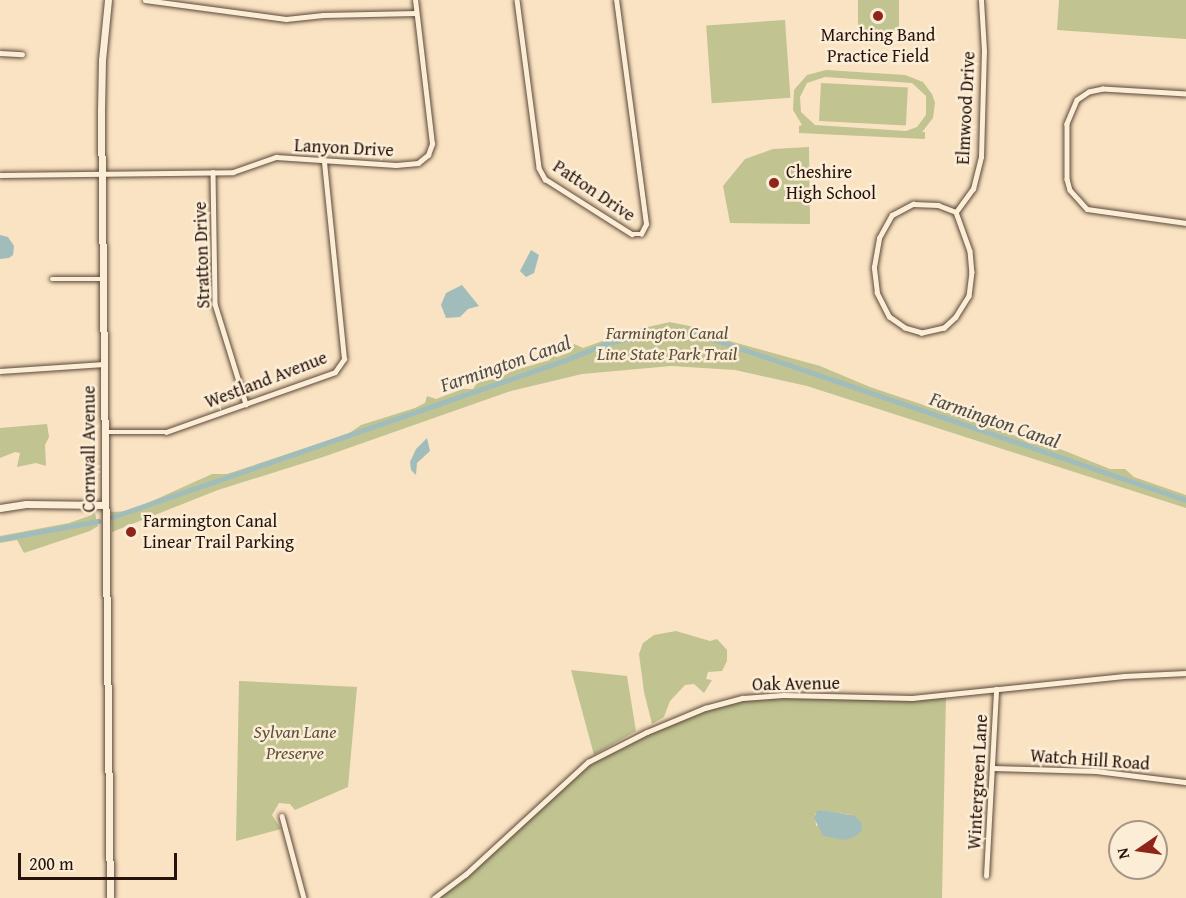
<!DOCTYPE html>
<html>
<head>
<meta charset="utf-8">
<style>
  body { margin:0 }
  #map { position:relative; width:1186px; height:898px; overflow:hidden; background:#fae3c2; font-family:"Gentium Book Plus",serif }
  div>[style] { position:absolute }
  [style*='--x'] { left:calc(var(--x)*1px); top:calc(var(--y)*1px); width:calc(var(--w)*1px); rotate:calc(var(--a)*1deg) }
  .green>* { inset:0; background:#c1c391; transform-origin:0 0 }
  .water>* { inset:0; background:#a1bdbb }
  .canal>* { height:5px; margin:-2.5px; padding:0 2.5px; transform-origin:2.5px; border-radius:2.5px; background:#a1bdbb }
  .roads { filter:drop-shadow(0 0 2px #5b483a) drop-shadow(0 0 2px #5b483a) }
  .street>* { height:4.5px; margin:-2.25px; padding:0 2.25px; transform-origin:2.25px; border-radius:2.25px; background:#fcedd7 }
  .secondary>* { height:7px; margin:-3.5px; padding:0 3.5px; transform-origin:3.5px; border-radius:3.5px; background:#fcedd7 }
  .dots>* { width:16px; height:16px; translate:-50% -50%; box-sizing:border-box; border:3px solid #fcedd7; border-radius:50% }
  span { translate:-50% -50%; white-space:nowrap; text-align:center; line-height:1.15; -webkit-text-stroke:5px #fcedd7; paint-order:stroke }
  .poi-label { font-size:18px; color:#26140c }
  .left { translate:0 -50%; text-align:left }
  .street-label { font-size:18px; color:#26140c }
  .park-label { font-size:18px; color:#5c513b; font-style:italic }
  .water-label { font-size:20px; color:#514f49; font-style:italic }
  .north { position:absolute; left:1108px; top:820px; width:60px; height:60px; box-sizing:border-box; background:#fcedd7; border:2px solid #a69686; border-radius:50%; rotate:257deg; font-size:16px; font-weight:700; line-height:24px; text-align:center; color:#26140c }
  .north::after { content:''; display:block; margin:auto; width:21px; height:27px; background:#8f2418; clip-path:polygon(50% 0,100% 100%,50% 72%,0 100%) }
  .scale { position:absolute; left:18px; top:853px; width:159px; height:27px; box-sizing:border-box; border:3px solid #26140c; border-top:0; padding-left:8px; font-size:18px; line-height:21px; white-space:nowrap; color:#26140c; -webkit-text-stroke:4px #fcedd7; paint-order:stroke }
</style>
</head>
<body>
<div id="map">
  <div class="green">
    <i style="left:858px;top:0;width:41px;height:32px"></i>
    <i style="clip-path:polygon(1059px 0,1186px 0,1186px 39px,1057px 30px)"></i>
    <i style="left:785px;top:20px;width:78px;height:79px;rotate:86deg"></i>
    <i style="clip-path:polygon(evenodd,826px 70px,905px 75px,923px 82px,932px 94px,935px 103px,933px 118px,922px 132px,925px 132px,925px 139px,799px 133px,799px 126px,802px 125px,793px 110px,794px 90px,807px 75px,826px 70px,825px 77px,912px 83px,926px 96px,926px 115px,917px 127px,906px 131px,815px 125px,801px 112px,800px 97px,807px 83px,825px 77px)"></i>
    <i style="left:821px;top:83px;width:87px;height:38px;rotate:3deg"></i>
    <i style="clip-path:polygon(809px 147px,810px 224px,730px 223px,723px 186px,745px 159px,773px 149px)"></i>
    <i style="clip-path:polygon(670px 322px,699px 328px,715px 337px,820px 366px,870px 387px,1016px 436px,1029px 443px,1055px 447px,1110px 469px,1125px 469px,1134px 477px,1186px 495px,1186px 508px,807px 386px,735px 370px,671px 366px,582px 374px,511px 391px,323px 457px,218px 490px,112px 532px,111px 512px,130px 511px,212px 474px,227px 474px,348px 434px,361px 425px,415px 408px,425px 403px,427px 396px,436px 399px,463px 389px,473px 389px,478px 382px,500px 378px,512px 371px,550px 360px,550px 346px,552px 356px,557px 357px,571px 352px,574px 344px,583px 348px,630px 331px)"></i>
    <i style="clip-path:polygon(47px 424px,49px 437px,45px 445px,46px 466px,36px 463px,17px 467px,20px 453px,15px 452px,0 458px,0 428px)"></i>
    <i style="clip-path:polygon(94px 509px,98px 526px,90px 531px,24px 553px,17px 540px,0 543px,0 536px,69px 523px,92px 515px)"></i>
    <i style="clip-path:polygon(676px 631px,710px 641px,717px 639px,727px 650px,727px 661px,722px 671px,708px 672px,706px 679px,712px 680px,704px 693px,694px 684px,685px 685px,670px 701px,664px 717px,652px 724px,644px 692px,639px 654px,643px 643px,654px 635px)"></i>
    <i style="clip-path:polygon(571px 670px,627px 676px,636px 731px,594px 755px)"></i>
    <i style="clip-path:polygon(239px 681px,357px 687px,348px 787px,295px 810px,290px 804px,279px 803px,272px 815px,281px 829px,236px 841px)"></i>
    <i style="clip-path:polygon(evenodd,783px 695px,912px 698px,946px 695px,942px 898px,434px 898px,465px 875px,588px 762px,647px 732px,705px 708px,743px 698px,783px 695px,821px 810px,836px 813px,851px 815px,816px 826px,815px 814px,821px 810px)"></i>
  </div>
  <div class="water">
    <i style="clip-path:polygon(0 235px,8px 237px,14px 246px,13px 255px,9px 258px,0 259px)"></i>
    <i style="clip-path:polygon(531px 250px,539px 255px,534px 273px,526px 277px,520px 271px)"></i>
    <i style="clip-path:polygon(462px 285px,479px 306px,468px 309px,460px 317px,446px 318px,441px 305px,446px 293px)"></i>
    <i style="clip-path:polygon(427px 438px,430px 451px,417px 463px,416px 475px,411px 470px,410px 462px,416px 449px)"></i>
    <i style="clip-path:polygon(821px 810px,855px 816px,861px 822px,862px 831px,854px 837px,844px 840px,823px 836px,814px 818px,817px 811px)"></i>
  </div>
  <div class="canal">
    <i style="--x:112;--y:517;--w:477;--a:-19.1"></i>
    <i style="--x:563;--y:361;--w:48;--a:-22.2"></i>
    <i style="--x:607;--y:343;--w:53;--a:-11.9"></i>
    <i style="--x:659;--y:332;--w:36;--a:2"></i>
    <i style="--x:695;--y:333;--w:519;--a:18.78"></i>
    <i style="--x:0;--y:539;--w:100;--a:-10.4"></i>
  </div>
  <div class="roads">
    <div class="street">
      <i style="--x:145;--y:0;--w:142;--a:7.7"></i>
      <i style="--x:286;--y:19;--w:37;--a:-6"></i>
      <i style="--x:323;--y:15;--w:93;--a:-1.2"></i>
      <i style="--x:517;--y:0;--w:169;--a:82.5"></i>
      <i style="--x:539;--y:168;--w:13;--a:61"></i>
      <i style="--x:545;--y:179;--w:103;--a:32.3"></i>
      <i style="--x:632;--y:234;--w:9;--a:0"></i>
      <i style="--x:641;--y:234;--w:11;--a:-63"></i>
      <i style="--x:646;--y:224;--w:226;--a:-97.6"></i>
      <i style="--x:0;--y:53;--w:22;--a:3"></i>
      <i style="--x:1186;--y:94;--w:83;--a:-176.6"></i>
      <i style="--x:1103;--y:89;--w:14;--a:168"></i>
      <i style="--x:1089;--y:92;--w:14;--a:146"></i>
      <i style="--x:1077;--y:100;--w:26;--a:113"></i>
      <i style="--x:1067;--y:124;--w:55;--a:90"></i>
      <i style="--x:1067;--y:179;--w:11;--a:75"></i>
      <i style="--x:1070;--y:190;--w:25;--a:48"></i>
      <i style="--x:1087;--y:209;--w:100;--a:8"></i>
      <i style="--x:213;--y:172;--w:132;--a:89.1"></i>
      <i style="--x:215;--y:304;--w:105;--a:72.8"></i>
      <i style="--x:0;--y:175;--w:233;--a:-0.7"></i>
      <i style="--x:233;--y:172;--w:46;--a:-19.2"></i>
      <i style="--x:276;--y:157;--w:120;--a:3.8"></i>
      <i style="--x:396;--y:165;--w:22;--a:-5"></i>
      <i style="--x:418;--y:163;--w:13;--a:-39"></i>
      <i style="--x:428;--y:155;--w:12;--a:-70"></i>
      <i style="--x:432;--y:144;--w:145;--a:-96.7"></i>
      <i style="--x:913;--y:204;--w:25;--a:2"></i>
      <i style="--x:938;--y:205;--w:19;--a:21"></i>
      <i style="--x:956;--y:212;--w:41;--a:70.3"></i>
      <i style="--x:970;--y:251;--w:21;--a:85"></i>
      <i style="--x:972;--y:272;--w:24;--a:97"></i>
      <i style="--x:969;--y:296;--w:25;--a:122"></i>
      <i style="--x:956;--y:317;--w:16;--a:137"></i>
      <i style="--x:944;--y:328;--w:23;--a:167"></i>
      <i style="--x:922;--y:333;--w:18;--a:-164"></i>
      <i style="--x:905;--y:328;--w:19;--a:-145"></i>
      <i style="--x:889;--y:317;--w:27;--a:-117"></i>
      <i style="--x:877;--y:293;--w:26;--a:-97"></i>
      <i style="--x:874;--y:267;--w:29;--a:-80"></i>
      <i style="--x:879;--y:238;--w:26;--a:-61"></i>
      <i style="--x:892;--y:215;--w:24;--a:-28"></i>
      <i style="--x:956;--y:212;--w:29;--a:-54"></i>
      <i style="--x:973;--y:189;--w:33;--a:-76"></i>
      <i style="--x:981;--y:157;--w:106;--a:-88.4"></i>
      <i style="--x:984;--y:51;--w:51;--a:-93.4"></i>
      <i style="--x:52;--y:279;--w:51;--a:0"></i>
      <i style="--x:0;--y:371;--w:104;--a:-3.9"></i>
      <i style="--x:104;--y:432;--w:62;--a:0"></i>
      <i style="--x:166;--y:432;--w:179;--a:-19.5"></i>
      <i style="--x:335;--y:372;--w:16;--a:-55"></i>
      <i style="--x:344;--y:359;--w:199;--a:-95.8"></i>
      <i style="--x:993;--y:768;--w:103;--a:1.7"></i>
      <i style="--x:1096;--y:771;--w:91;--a:7"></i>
      <i style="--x:282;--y:816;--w:85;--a:75"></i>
      <i style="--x:986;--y:876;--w:187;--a:-86.9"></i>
      <i style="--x:434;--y:898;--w:39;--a:-37"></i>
      <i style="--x:465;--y:875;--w:167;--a:-42.6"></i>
      <i style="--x:588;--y:762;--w:66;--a:-27"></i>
      <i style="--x:647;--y:732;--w:63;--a:-22.5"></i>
      <i style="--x:705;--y:708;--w:39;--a:-15"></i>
      <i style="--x:743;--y:698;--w:40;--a:-4.3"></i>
      <i style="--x:783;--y:695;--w:129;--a:1.3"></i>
      <i style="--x:912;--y:698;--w:213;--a:-5.9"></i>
      <i style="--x:1124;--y:676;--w:62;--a:-2.8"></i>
    </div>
    <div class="secondary">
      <i style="--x:108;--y:0;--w:60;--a:95.7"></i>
      <i style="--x:102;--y:60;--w:50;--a:91.1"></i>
      <i style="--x:101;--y:110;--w:788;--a:89.35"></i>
      <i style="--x:0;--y:508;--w:26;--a:-9"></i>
      <i style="--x:26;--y:504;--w:79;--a:0.7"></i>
    </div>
  </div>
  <div class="dots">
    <i style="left:878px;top:16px;background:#8f2418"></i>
    <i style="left:774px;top:183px;background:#8f2418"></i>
    <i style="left:131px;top:532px;background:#8f2418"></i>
  </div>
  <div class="poi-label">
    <span style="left:878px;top:46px">Marching Band<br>Practice Field</span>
    <span class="left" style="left:786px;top:183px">Cheshire<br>High School</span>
    <span class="left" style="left:143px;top:532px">Farmington Canal<br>Linear Trail Parking</span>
  </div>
  <div class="street-label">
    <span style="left:966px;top:108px;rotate:-87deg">Elmwood Drive</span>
    <span style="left:344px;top:148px;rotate:3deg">Lanyon Drive</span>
    <span style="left:594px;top:191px;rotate:34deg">Patton Drive</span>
    <span style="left:202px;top:255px;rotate:-92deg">Stratton Drive</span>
    <span style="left:266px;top:380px;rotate:-21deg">Westland Avenue</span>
    <span style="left:89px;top:449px;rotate:-90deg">Cornwall Avenue</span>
    <span style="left:796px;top:684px;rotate:-1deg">Oak Avenue</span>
    <span style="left:1090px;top:760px;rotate:4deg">Watch Hill Road</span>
    <span style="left:978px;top:782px;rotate:-87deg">Wintergreen Lane</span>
  </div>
  <div class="park-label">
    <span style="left:667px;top:344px">Farmington Canal<br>Line State Park Trail</span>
    <span style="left:295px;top:743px">Sylvan Lane<br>Preserve</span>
  </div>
  <div class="water-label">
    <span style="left:505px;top:363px;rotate:-19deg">Farmington Canal</span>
    <span style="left:995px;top:419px;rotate:19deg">Farmington Canal</span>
  </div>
  <div class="north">N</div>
  <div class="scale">200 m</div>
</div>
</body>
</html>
